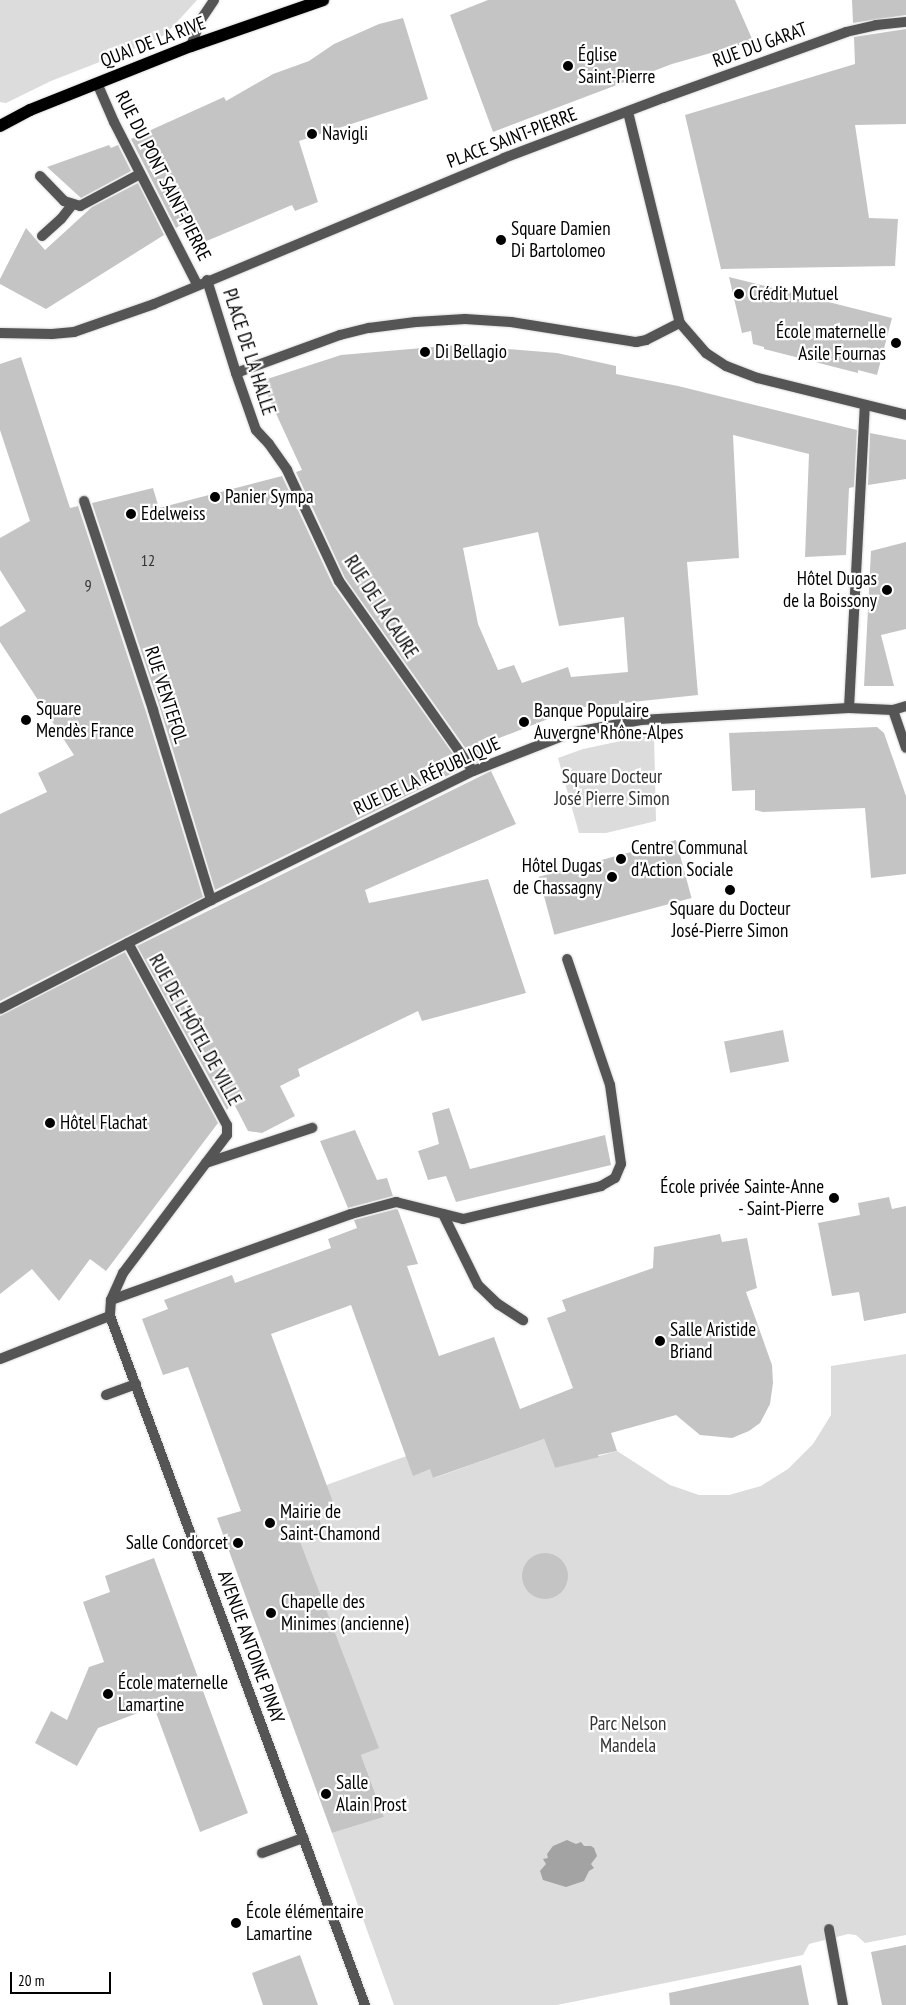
<!DOCTYPE html>
<html>
<head>
<meta charset="utf-8">
<style>
  body { margin:0 }
  #map { position:relative; width:906px; height:2005px; overflow:hidden; background:#fff; font-family:"PT Sans Narrow",sans-serif }
  div>[style] { position:absolute }
  [style*='--x'] { left:calc(var(--x)*1px); top:calc(var(--y)*1px); width:calc(var(--w)*1px); rotate:calc(var(--a)*1deg) }
  .green>* { inset:0; background:#dcdcdc }
  .water>* { inset:0; background:#a3a3a3 }
  .building>* { inset:0; background:#c4c4c4; transform-origin:0 0 }
  .round { border-radius:50% }
  .roads { filter:drop-shadow(0 0 1px #dbdbdb) drop-shadow(0 0 1px #dbdbdb) }
  .lane>* { height:10px; margin:-5px; padding:0 5px; transform-origin:5px; border-radius:5px; background:#555 }
  .street>* { height:10px; margin:-5px; padding:0 5px; transform-origin:5px; border-radius:5px; background:#555 }
  .primary>* { height:12px; margin:-6px; padding:0 6px; transform-origin:6px; border-radius:6px; background:#000 }
  .dots>* { width:14px; height:14px; translate:-50% -50%; box-sizing:border-box; border:2px solid #fff; border-radius:50% }
  span { translate:-50% -50%; white-space:nowrap; text-align:center; line-height:1.15; -webkit-text-stroke:4.5px #fff; paint-order:stroke }
  .number-label { font-size:16px; color:#313131 }
  .number-label span { -webkit-text-stroke-width:0 }
  .street-label { font-size:19px; color:#000 }
  .poi-label { font-size:19px; color:#000 }
  .left { translate:0 -50%; text-align:left }
  .right { translate:-100% -50%; text-align:right }
  .park-label { font-size:19px; color:#333 }
  .scale { position:absolute; left:10px; top:1972px; width:101px; height:22px; box-sizing:border-box; border:2px solid #000; border-top:0; padding-left:6px; font-size:15px; line-height:18px; white-space:nowrap; color:#000; -webkit-text-stroke:4px #fff; paint-order:stroke }
</style>
</head>
<body>
<div id="map">
  <div class="green">
    <i style="clip-path:polygon(0 0,197px 0,167px 33px,156px 40px,51px 81px,6px 103px,0 102px)"></i>
    <i style="clip-path:polygon(654px 734px,656px 821px,606px 833px,579px 833px,558px 758px,583px 749px)"></i>
    <i style="clip-path:polygon(906px 1354px,906px 1935px,865px 1943px,856px 1935px,848px 1934px,809px 1944px,803px 1955px,557px 2005px,394px 2005px,332px 1833px,384px 1817px,361px 1755px,378px 1748px,298px 1536px,322px 1527px,310px 1491px,423px 1450px,434px 1478px,544px 1439px,555px 1468px,617px 1451px,670px 1485px,699px 1495px,729px 1495px,761px 1486px,788px 1469px,813px 1444px,831px 1415px,831px 1366px)"></i>
  </div>
  <div class="water">
    <i style="clip-path:polygon(567px 1840px,576px 1844px,581px 1842px,584px 1846px,591px 1846px,594px 1848px,597px 1856px,591px 1864px,594px 1868px,589px 1871px,584px 1881px,566px 1887px,543px 1880px,540px 1871px,546px 1864px,543px 1859px,548px 1858px,547px 1854px,553px 1846px)"></i>
  </div>
  <div class="building">
    <i style="clip-path:polygon(488px 0,735px 0,753px 41px,672px 64px,493px 132px,450px 15px)"></i>
    <i style="clip-path:polygon(852px 0,906px 0,906px 15px,853px 23px)"></i>
    <i style="clip-path:polygon(403px 18px,428px 99px,299px 141px,318px 202px,295px 211px,292px 205px,197px 245px,185px 222px,176px 228px,131px 139px,224px 97px,226px 101px,273px 74px,309px 61px,334px 44px,379px 24px)"></i>
    <i style="clip-path:polygon(906px 29px,906px 124px,855px 125px,869px 218px,898px 219px,895px 266px,721px 269px,685px 115px,855px 64px,854px 37px)"></i>
    <i style="clip-path:polygon(109px 145px,111px 148px,118px 145px,131px 171px,81px 198px,47px 167px)"></i>
    <i style="clip-path:polygon(138px 183px,164px 235px,46px 309px,0 284px,0 279px,26px 228px,45px 250px,92px 207px)"></i>
    <i style="clip-path:polygon(729px 277px,892px 318px,877px 375px,858px 370px,858px 373px,764px 349px,764px 347px,753px 344px,751px 331px,742px 333px)"></i>
    <i style="clip-path:polygon(evenodd,457px 345px,557px 353px,616px 366px,616px 374px,678px 386px,857px 430px,854px 487px,849px 488px,846px 555px,805px 557px,809px 454px,733px 435px,739px 558px,687px 562px,698px 695px,576px 708px,479px 746px,485px 759px,476px 763px,345px 578px,296px 472px,302px 470px,261px 381px,341px 355px,457px 345px,538px 532px,559px 626px,624px 617px,628px 672px,571px 677px,568px 667px,522px 683px,514px 665px,498px 670px,478px 624px,463px 548px,538px 532px)"></i>
    <i style="clip-path:polygon(21px 357px,70px 508px,78px 506px,146px 712px,203px 897px,0 1001px,0 814px,47px 792px,38px 773px,74px 755px,0 642px,0 627px,26px 611px,0 570px,0 538px,30px 521px,0 430px,0 364px)"></i>
    <i style="clip-path:polygon(870px 433px,906px 440px,906px 479px,868px 485px)"></i>
    <i style="clip-path:polygon(282px 476px,333px 585px,463px 768px,215px 890px,160px 708px,92px 503px,153px 488px,159px 508px)"></i>
    <i style="clip-path:polygon(906px 542px,906px 629px,881px 635px,894px 686px,864px 686px,871px 551px)"></i>
    <i style="clip-path:polygon(877px 727px,884px 733px,906px 796px,906px 874px,871px 878px,865px 808px,763px 812px,755px 810px,755px 790px,732px 791px,729px 733px)"></i>
    <i style="clip-path:polygon(491px 771px,516px 824px,365px 890px,369px 903px,488px 879px,526px 993px,422px 1021px,418px 1011px,298px 1069px,300px 1076px,280px 1086px,295px 1116px,262px 1133px,248px 1131px,233px 1102px,227px 1110px,137px 946px)"></i>
    <i style="left:676px;top:840px;width:60px;height:142px;rotate:75deg"></i>
    <i style="clip-path:polygon(125px 952px,218px 1123px,106px 1271px,90px 1259px,59px 1301px,32px 1269px,0 1294px,0 1016px)"></i>
    <i style="left:783px;top:1030px;width:32px;height:60px;rotate:79deg"></i>
    <i style="clip-path:polygon(449px 1108px,470px 1169px,605px 1135px,611px 1165px,456px 1202px,446px 1176px,428px 1180px,418px 1151px,439px 1144px,432px 1113px)"></i>
    <i style="clip-path:polygon(355px 1130px,377px 1180px,387px 1178px,393px 1196px,348px 1208px,320px 1141px)"></i>
    <i style="clip-path:polygon(889px 1197px,892px 1209px,906px 1206px,906px 1313px,864px 1321px,859px 1292px,832px 1296px,818px 1223px,860px 1215px,858px 1203px)"></i>
    <i style="clip-path:polygon(396px 1209px,398px 1210px,418px 1264px,407px 1266px,439px 1356px,494px 1337px,520px 1409px,573px 1388px,547px 1318px,566px 1311px,562px 1300px,653px 1268px,654px 1247px,720px 1234px,722px 1242px,747px 1238px,757px 1288px,746px 1292px,772px 1365px,773px 1383px,770px 1404px,760px 1423px,749px 1431px,732px 1438px,700px 1435px,676px 1415px,611px 1433px,617px 1451px,598px 1455px,599px 1457px,555px 1468px,544px 1439px,433px 1478px,430px 1469px,413px 1476px,351px 1305px,271px 1334px,334px 1505px,317px 1511px,322px 1527px,298px 1536px,379px 1748px,361px 1755px,384px 1817px,332px 1833px,217px 1518px,241px 1511px,188px 1367px,163px 1375px,142px 1319px,168px 1309px,164px 1300px,232px 1275px,235px 1283px,331px 1248px,328px 1239px,357px 1228px,354px 1220px)"></i>
    <i class="round" style="left:522px;top:1553px;width:46px;height:46px"></i>
    <i style="clip-path:polygon(154px 1558px,248px 1813px,200px 1832px,154px 1707px,98px 1728px,77px 1766px,35px 1743px,51px 1711px,67px 1720px,89px 1667px,104px 1662px,83px 1602px,110px 1592px,105px 1576px)"></i>
    <i style="clip-path:polygon(906px 1945px,906px 2005px,882px 2005px,871px 1952px)"></i>
    <i style="clip-path:polygon(300px 1955px,318px 2005px,263px 2005px,252px 1973px)"></i>
    <i style="clip-path:polygon(801px 1965px,809px 2005px,670px 2005px,669px 1993px)"></i>
  </div>
  <div class="roads">
    <div class="lane">
      <i style="--x:97;--y:83;--w:43;--a:66.4"></i>
      <i style="--x:114;--y:122;--w:182;--a:62.9"></i>
      <i style="--x:40;--y:176;--w:35;--a:46"></i>
      <i style="--x:64;--y:201;--w:17;--a:17"></i>
      <i style="--x:80;--y:206;--w:68;--a:-28.1"></i>
      <i style="--x:42;--y:236;--w:25;--a:-42"></i>
      <i style="--x:61;--y:219;--w:18;--a:-52"></i>
      <i style="--x:256;--y:430;--w:19;--a:47"></i>
      <i style="--x:269;--y:444;--w:32;--a:55"></i>
      <i style="--x:287;--y:470;--w:123;--a:64.9"></i>
      <i style="--x:339;--y:581;--w:232;--a:54.8"></i>
      <i style="--x:849;--y:708;--w:303;--a:-87"></i>
      <i style="--x:206;--y:1163;--w:112;--a:-18.3"></i>
      <i style="--x:443;--y:1214;--w:79;--a:63.8"></i>
      <i style="--x:478;--y:1285;--w:28;--a:44"></i>
      <i style="--x:498;--y:1304;--w:30;--a:33"></i>
      <i style="--x:111;--y:1300;--w:255;--a:-19.7"></i>
      <i style="--x:351;--y:1214;--w:47;--a:-14.9"></i>
      <i style="--x:396;--y:1202;--w:69;--a:14.2"></i>
      <i style="--x:463;--y:1219;--w:142;--a:-13.4"></i>
      <i style="--x:601;--y:1186;--w:16;--a:-30"></i>
      <i style="--x:615;--y:1178;--w:15;--a:-67"></i>
      <i style="--x:621;--y:1164;--w:80;--a:-97.9"></i>
      <i style="--x:610;--y:1085;--w:133;--a:-108.8"></i>
      <i style="--x:0;--y:1359;--w:118;--a:-21.4"></i>
      <i style="--x:106;--y:1395;--w:32;--a:-20"></i>
      <i style="--x:262;--y:1853;--w:44;--a:-20.1"></i>
    </div>
    <div class="street">
      <i style="--x:191;--y:46;--w:27;--a:-70"></i>
      <i style="--x:200;--y:21;--w:25;--a:-56"></i>
      <i style="--x:628;--y:112;--w:217;--a:76.2"></i>
      <i style="--x:680;--y:323;--w:40;--a:49"></i>
      <i style="--x:706;--y:353;--w:24;--a:33"></i>
      <i style="--x:726;--y:366;--w:34;--a:21"></i>
      <i style="--x:758;--y:378;--w:153;--a:14"></i>
      <i style="--x:207;--y:280;--w:97;--a:72.7"></i>
      <i style="--x:236;--y:373;--w:60;--a:70.7"></i>
      <i style="--x:0;--y:333;--w:52;--a:1.1"></i>
      <i style="--x:52;--y:334;--w:22;--a:-5"></i>
      <i style="--x:74;--y:332;--w:85;--a:-19.3"></i>
      <i style="--x:154;--y:304;--w:379;--a:-22.6"></i>
      <i style="--x:504;--y:158;--w:170;--a:-20.7"></i>
      <i style="--x:663;--y:98;--w:195;--a:-19.8"></i>
      <i style="--x:846;--y:32;--w:31;--a:-13"></i>
      <i style="--x:876;--y:25;--w:30;--a:-6"></i>
      <i style="--x:236;--y:373;--w:111;--a:-20.1"></i>
      <i style="--x:340;--y:335;--w:30;--a:-14"></i>
      <i style="--x:369;--y:328;--w:47;--a:-7.3"></i>
      <i style="--x:416;--y:322;--w:49;--a:-3.5"></i>
      <i style="--x:465;--y:319;--w:46;--a:3.7"></i>
      <i style="--x:511;--y:322;--w:127;--a:9.1"></i>
      <i style="--x:636;--y:342;--w:10;--a:-11"></i>
      <i style="--x:646;--y:340;--w:38;--a:-27"></i>
      <i style="--x:84;--y:501;--w:220;--a:71.7"></i>
      <i style="--x:153;--y:710;--w:199;--a:73"></i>
      <i style="--x:893;--y:710;--w:40;--a:71.1"></i>
      <i style="--x:128;--y:943;--w:207;--a:61.5"></i>
      <i style="--x:227;--y:1125;--w:10;--a:90"></i>
      <i style="--x:227;--y:1135;--w:173;--a:127"></i>
      <i style="--x:123;--y:1273;--w:30;--a:114"></i>
      <i style="--x:111;--y:1300;--w:16;--a:94"></i>
      <i style="--x:110;--y:1316;--w:735;--a:69.69"></i>
      <i style="--x:0;--y:1009;--w:237;--a:-27.3"></i>
      <i style="--x:211;--y:900;--w:292;--a:-26.2"></i>
      <i style="--x:473;--y:771;--w:104;--a:-21.4"></i>
      <i style="--x:570;--y:733;--w:72;--a:-10.4"></i>
      <i style="--x:641;--y:720;--w:208;--a:-3.3"></i>
      <i style="--x:849;--y:708;--w:44;--a:2.6"></i>
      <i style="--x:893;--y:710;--w:14;--a:-17"></i>
      <i style="--x:829;--y:1929;--w:77;--a:79.6"></i>
    </div>
    <div class="primary">
      <i style="--x:0;--y:126;--w:34;--a:-28"></i>
      <i style="--x:30;--y:110;--w:173;--a:-21.7"></i>
      <i style="--x:191;--y:46;--w:140;--a:-19.2"></i>
    </div>
  </div>
  <div class="dots">
    <i style="left:568px;top:66px;background:#000"></i>
    <i style="left:312px;top:134px;background:#000"></i>
    <i style="left:501px;top:240px;background:#000"></i>
    <i style="left:739px;top:294px;background:#000"></i>
    <i style="left:896px;top:343px;background:#000"></i>
    <i style="left:425px;top:352px;background:#000"></i>
    <i style="left:215px;top:497px;background:#000"></i>
    <i style="left:131px;top:514px;background:#000"></i>
    <i style="left:887px;top:590px;background:#000"></i>
    <i style="left:26px;top:720px;background:#000"></i>
    <i style="left:524px;top:722px;background:#000"></i>
    <i style="left:621px;top:859px;background:#000"></i>
    <i style="left:612px;top:877px;background:#000"></i>
    <i style="left:730px;top:890px;background:#000"></i>
    <i style="left:50px;top:1123px;background:#000"></i>
    <i style="left:834px;top:1198px;background:#000"></i>
    <i style="left:660px;top:1341px;background:#000"></i>
    <i style="left:270px;top:1523px;background:#000"></i>
    <i style="left:238px;top:1543px;background:#000"></i>
    <i style="left:271px;top:1613px;background:#000"></i>
    <i style="left:108px;top:1694px;background:#000"></i>
    <i style="left:326px;top:1794px;background:#000"></i>
    <i style="left:236px;top:1923px;background:#000"></i>
  </div>
  <div class="number-label">
    <span style="left:148px;top:560px">12</span>
    <span style="left:88px;top:585px">9</span>
  </div>
  <div class="street-label">
    <span style="left:153px;top:42px;rotate:-21deg">QUAI DE LA RIVE</span>
    <span style="left:760px;top:45px;rotate:-20deg">RUE DU GARAT</span>
    <span style="left:512px;top:138px;rotate:-21deg">PLACE SAINT-PIERRE</span>
    <span style="left:163px;top:176px;rotate:63deg">RUE DU PONT SAINT-PIERRE</span>
    <span style="left:249px;top:352px;rotate:72deg">PLACE DE LA HALLE</span>
    <span style="left:381px;top:607px;rotate:57deg">RUE DE LA CAURE</span>
    <span style="left:166px;top:695px;rotate:72deg">RUE VENTEFOL</span>
    <span style="left:427px;top:776px;rotate:-25deg">RUE DE LA RÉPUBLIQUE</span>
    <span style="left:195px;top:1030px;rotate:61deg">RUE DE L'HÔTEL DE VILLE</span>
    <span style="left:251px;top:1647px;rotate:70deg">AVENUE ANTOINE PINAY</span>
  </div>
  <div class="poi-label">
    <span class="left" style="left:578px;top:66px">Église<br>Saint-Pierre</span>
    <span class="left" style="left:322px;top:134px">Navigli</span>
    <span class="left" style="left:511px;top:240px">Square Damien<br>Di Bartolomeo</span>
    <span class="left" style="left:749px;top:294px">Crédit Mutuel</span>
    <span class="right" style="left:886px;top:343px">École maternelle<br>Asile Fournas</span>
    <span class="left" style="left:435px;top:352px">Di Bellagio</span>
    <span class="left" style="left:225px;top:497px">Panier Sympa</span>
    <span class="left" style="left:141px;top:514px">Edelweiss</span>
    <span class="right" style="left:877px;top:590px">Hôtel Dugas<br>de la Boissony</span>
    <span class="left" style="left:36px;top:720px">Square<br>Mendès France</span>
    <span class="left" style="left:534px;top:722px">Banque Populaire<br>Auvergne Rhône-Alpes</span>
    <span class="left" style="left:631px;top:859px">Centre Communal<br>d'Action Sociale</span>
    <span class="right" style="left:602px;top:877px">Hôtel Dugas<br>de Chassagny</span>
    <span style="left:730px;top:920px">Square du Docteur<br>José-Pierre Simon</span>
    <span class="left" style="left:60px;top:1123px">Hôtel Flachat</span>
    <span class="right" style="left:824px;top:1198px">École privée Sainte-Anne<br>- Saint-Pierre</span>
    <span class="left" style="left:670px;top:1341px">Salle Aristide<br>Briand</span>
    <span class="left" style="left:280px;top:1523px">Mairie de<br>Saint-Chamond</span>
    <span class="right" style="left:228px;top:1543px">Salle Condorcet</span>
    <span class="left" style="left:281px;top:1613px">Chapelle des<br>Minimes (ancienne)</span>
    <span class="left" style="left:118px;top:1694px">École maternelle<br>Lamartine</span>
    <span class="left" style="left:336px;top:1794px">Salle<br>Alain Prost</span>
    <span class="left" style="left:246px;top:1923px">École élémentaire<br>Lamartine</span>
  </div>
  <div class="park-label">
    <span style="left:612px;top:788px">Square Docteur<br>José Pierre Simon</span>
    <span style="left:628px;top:1735px">Parc Nelson<br>Mandela</span>
  </div>
  <div class="scale">20 m</div>
</div>
</body>
</html>
